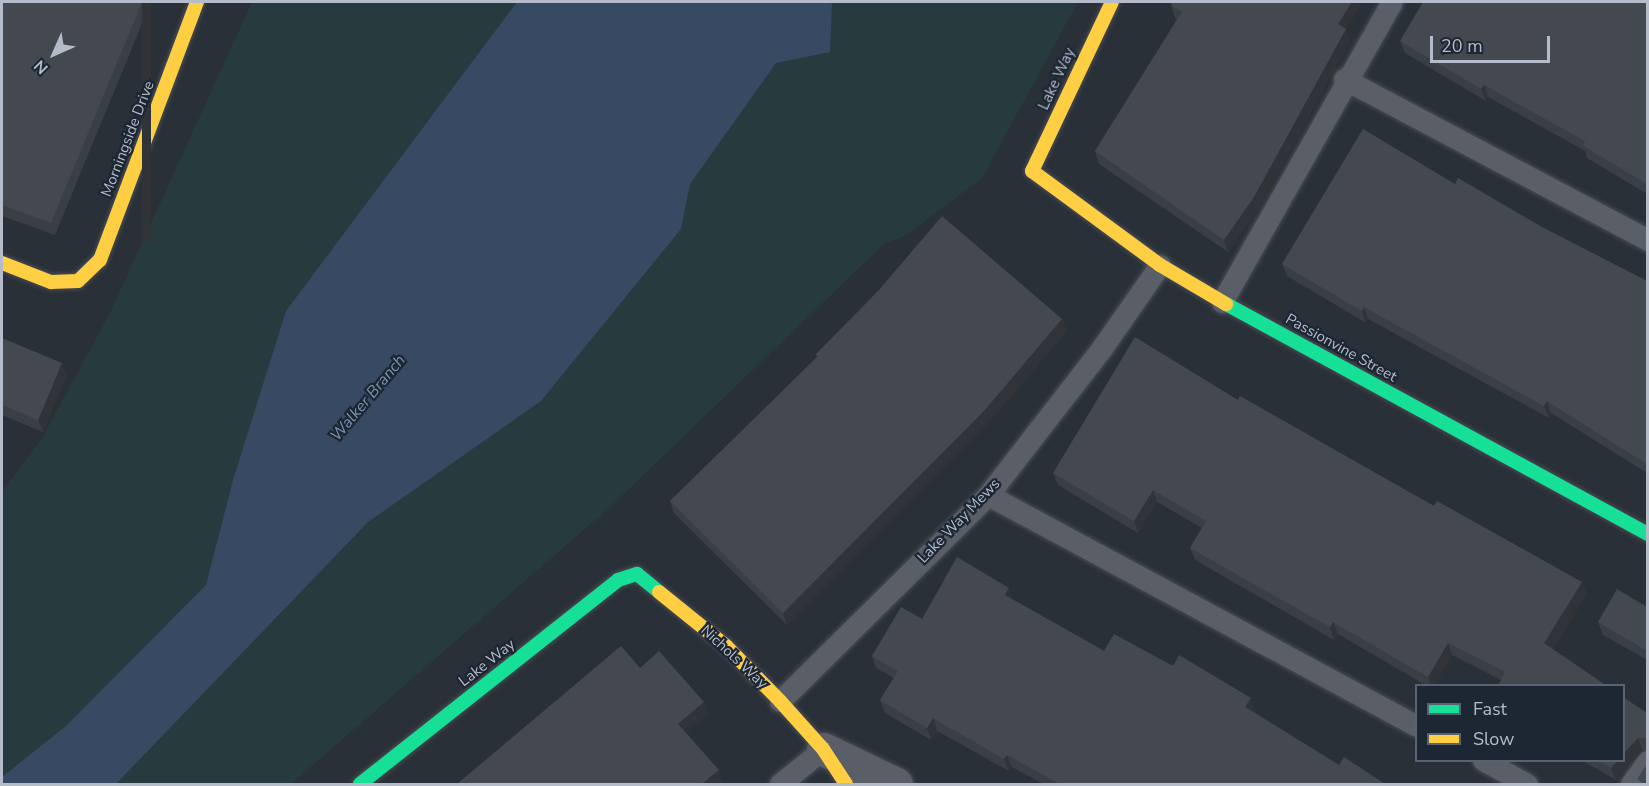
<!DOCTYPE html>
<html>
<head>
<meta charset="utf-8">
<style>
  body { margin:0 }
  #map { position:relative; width:1649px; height:786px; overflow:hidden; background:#2a3038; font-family:"Nunito Sans",sans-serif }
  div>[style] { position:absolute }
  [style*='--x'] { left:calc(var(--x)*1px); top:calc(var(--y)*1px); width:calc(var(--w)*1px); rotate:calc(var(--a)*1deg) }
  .green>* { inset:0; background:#273a3e }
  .water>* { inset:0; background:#384963 }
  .roads { filter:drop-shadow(0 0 2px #484c53) drop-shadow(0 0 2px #484c53) }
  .lane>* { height:21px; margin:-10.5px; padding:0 10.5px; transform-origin:10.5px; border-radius:10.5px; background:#5a5e66 }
  .street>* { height:33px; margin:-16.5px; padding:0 16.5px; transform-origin:16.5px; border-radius:16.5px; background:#5a5e66 }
  .fast>* { height:14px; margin:-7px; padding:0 7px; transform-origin:7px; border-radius:7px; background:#16e098 }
  .slow>* { height:14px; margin:-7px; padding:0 7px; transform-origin:7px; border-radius:7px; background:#ffcf43 }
  .wall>* { inset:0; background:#3a3f45 }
  .shaded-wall>* { inset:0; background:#303338; transform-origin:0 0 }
  .building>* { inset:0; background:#444950 }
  span { translate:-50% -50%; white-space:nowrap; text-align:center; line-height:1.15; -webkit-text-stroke:4.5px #1d2633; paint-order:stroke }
  .street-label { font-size:15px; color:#b4bcc9 }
  .water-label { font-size:16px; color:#7c92b1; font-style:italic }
  .frame { position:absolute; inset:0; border:3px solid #b4bcc9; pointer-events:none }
  .legend { position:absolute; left:1415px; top:684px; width:210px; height:78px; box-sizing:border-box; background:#1d2633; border:2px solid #59626f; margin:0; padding:8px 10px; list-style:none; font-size:18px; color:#b4bcc9 }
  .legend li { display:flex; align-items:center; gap:12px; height:30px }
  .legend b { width:30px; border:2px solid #59626f }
  .north { position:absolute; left:24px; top:24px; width:60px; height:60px; -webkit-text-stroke:4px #1d2633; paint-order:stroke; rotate:225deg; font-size:16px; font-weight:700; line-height:24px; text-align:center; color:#b4bcc9 }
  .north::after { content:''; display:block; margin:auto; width:21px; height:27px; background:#b4bcc9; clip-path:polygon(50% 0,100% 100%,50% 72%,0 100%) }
  .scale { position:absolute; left:1430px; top:36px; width:120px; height:27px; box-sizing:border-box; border:3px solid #b4bcc9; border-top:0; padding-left:8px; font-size:18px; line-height:21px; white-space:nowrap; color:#b4bcc9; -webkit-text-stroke:4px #1d2633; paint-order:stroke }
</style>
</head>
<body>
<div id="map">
  <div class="green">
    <i style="clip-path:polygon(252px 2px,1078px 2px,982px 178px,906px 235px,884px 244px,607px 510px,291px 784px,2px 784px,2px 492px,41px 440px,110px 313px)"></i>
  </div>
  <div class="water">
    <i style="clip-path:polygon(517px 2px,832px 2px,830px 52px,776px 63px,690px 184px,681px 229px,541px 401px,368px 522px,116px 784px,2px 784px,2px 777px,66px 726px,206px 585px,233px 480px,286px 311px)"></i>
  </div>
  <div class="roads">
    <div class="lane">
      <i style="--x:1344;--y:79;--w:344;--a:27.9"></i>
      <i style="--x:1222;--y:302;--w:345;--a:-60.5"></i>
      <i style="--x:988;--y:495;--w:486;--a:28.3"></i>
      <i style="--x:780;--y:701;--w:293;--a:-44.7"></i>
      <i style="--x:988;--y:495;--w:186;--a:-52.2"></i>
      <i style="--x:1102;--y:348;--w:101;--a:-55.1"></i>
      <i style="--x:1483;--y:760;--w:50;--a:28.6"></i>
      <i style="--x:780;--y:784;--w:55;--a:-39.1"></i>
      <i style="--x:1631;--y:784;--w:29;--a:-54"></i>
    </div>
    <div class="street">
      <i style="--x:823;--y:749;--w:81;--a:25.6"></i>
    </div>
    <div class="fast">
      <i style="--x:1226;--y:304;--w:481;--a:28.6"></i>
      <i style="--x:360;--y:784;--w:329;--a:-38.3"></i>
      <i style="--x:618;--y:580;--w:20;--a:-18"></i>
      <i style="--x:637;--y:574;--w:28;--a:39"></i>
    </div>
    <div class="slow">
      <i style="--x:1112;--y:2;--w:187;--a:115.3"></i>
      <i style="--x:1032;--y:171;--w:159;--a:36.3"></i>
      <i style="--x:1160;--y:265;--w:77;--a:30.6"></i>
      <i style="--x:2;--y:263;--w:53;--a:21.2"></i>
      <i style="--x:51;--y:282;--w:27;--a:-2"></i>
      <i style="--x:78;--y:281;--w:30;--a:-44"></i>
      <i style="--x:100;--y:260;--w:276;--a:-69.4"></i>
      <i style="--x:659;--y:592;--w:86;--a:38.9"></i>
      <i style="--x:726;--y:646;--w:77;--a:45.5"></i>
      <i style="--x:780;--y:701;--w:64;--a:48.1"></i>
      <i style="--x:823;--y:749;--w:42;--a:56.7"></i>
    </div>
  </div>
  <div class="wall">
    <i style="clip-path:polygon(2px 2px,151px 2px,55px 235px,2px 216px)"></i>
    <i style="clip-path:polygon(1647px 2px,1647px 194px,1587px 158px,1585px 151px,1488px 97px,1486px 101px,1405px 53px,1400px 41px)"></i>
    <i style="clip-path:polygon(1171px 5px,1346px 30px,1350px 41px,1258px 209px,1228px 252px,1099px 164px,1095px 151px,1177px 19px,1175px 18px)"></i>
    <i style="clip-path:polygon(1455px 184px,1647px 281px,1647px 473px,1551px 413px,1549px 418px,1368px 319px,1366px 323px,1287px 276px,1282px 264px)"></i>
    <i style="clip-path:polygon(1062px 319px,1067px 331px,988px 423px,787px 625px,674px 513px,670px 501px,817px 358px,816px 354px)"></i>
    <i style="clip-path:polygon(2px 338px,67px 375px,43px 432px,2px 415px)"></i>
    <i style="clip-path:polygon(1238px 400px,1434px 506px,1582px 582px,1587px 594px,1553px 649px,1501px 680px,1452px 655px,1434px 686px,1427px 686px,1338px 634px,1334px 640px,1195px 560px,1190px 548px,1202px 528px,1157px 502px,1138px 533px,1058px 485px,1053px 473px)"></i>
    <i style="clip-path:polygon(1014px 600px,1104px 651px,1173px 666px,1255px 710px,1254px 712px,1339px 765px,1385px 784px,1043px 784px,1012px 767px,1009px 771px,937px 731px,931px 740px,885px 713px,880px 700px,894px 678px,876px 668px,872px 656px)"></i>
    <i style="clip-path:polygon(1647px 607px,1647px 660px,1603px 635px,1598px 622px)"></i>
    <i style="clip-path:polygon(1647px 713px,1647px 750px,1642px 750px,1616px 780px,1581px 760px,1623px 760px)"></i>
  </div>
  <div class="shaded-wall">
    <i style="left:142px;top:2px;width:9px;height:239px"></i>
    <i style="clip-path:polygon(1352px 2px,1363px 2px,1346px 30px,1350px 41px,1258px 209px,1228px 252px,1224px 240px,1338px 24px)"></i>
    <i style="clip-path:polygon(1484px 85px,1488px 97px,1486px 101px,1481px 89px)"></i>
    <i style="clip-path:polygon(1364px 307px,1368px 319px,1366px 323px,1362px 311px)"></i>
    <i style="clip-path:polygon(1062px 319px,1067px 331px,988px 423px,787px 625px,783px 613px)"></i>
    <i style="clip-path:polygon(62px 363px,67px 375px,43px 432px,38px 420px)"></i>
    <i style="clip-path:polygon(1547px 401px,1551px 413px,1549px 418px,1544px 406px)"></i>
    <i style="clip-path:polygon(1153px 490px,1157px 502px,1138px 533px,1134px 521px)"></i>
    <i style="clip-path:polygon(1582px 582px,1587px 594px,1549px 655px,1544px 643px)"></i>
    <i style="clip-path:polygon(1009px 588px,1014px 600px,1005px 595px)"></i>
    <i style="clip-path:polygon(1333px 622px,1338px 634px,1334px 640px,1330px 627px)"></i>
    <i style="clip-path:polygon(1448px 643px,1452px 655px,1434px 686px,1431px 686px,1428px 677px)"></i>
    <i style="clip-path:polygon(1251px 698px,1255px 710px,1250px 719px,1245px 707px)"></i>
    <i style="clip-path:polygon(704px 702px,708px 714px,683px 736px,678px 724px)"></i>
    <i style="clip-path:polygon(933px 718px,937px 731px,931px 740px,927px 728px)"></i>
    <i style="clip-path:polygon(1638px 738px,1642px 750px,1616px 780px,1611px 768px,1618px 760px,1623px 760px,1623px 754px)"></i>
    <i style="clip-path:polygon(1007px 755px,1012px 767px,1009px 771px,1004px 759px)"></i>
    <i style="clip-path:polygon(719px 770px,723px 782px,720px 784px,702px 784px)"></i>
  </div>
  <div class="building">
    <i style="clip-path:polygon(2px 2px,142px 2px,51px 223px,2px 205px)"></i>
    <i style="clip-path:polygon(1173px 2px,1352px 2px,1338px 24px,1346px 29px,1254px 197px,1224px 240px,1095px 151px,1182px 12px,1171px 5px)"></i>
    <i style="clip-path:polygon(1423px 2px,1647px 2px,1647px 184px,1583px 146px,1585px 141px,1484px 85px,1481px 89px,1400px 41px)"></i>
    <i style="clip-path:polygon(1363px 129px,1455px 184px,1458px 178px,1542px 227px,1647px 281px,1647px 464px,1547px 401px,1544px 406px,1364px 307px,1362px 311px,1282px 264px)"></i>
    <i style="clip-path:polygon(942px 216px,1062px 319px,984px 411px,783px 613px,670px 501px,818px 356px,816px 354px,879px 290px)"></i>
    <i style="clip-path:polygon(1135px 337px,1238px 400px,1240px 396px,1434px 506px,1437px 501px,1582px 582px,1544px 643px,1607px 686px,1498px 686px,1505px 672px,1448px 643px,1428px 677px,1333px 622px,1330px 627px,1190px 548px,1206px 521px,1153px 490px,1134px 521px,1053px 473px)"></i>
    <i style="clip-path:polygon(2px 338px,62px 363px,38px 420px,2px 405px)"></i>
    <i style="clip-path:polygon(957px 557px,1009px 588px,1005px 595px,1104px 651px,1114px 634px,1173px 666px,1179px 655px,1251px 698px,1245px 707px,1339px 765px,1344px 757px,1385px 784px,1060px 784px,1007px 755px,1004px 759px,933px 718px,927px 728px,880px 700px,898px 671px,872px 656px,901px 607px,922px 619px)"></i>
    <i style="clip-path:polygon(1617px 589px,1647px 607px,1647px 651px,1598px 622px)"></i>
    <i style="clip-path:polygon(621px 646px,640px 668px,659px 651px,704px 702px,678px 724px,719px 770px,702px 784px,457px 784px)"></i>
    <i style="clip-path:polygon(1623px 697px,1647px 713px,1647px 738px,1638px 738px,1623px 754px)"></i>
    <i style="clip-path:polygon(1598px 760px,1618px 760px,1611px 768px)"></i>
    <i style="clip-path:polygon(1647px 764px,1647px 784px,1644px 784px,1637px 779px)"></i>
  </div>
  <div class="street-label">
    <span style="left:1057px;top:79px;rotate:-65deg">Lake Way</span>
    <span style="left:128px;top:139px;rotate:-69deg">Morningside Drive</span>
    <span style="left:1341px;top:348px;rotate:29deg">Passionvine Street</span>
    <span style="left:959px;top:521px;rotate:-46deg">Lake Way Mews</span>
    <span style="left:734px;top:657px;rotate:43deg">Nichols Way</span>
    <span style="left:487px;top:663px;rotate:-38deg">Lake Way</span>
  </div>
  <div class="water-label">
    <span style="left:368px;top:398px;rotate:-50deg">Walker Branch</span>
  </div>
  <div class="frame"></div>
  <ul class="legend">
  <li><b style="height:8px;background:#16e098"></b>Fast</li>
  <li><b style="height:8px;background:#ffcf43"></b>Slow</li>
  </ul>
  <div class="north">N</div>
  <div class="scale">20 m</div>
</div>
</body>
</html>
